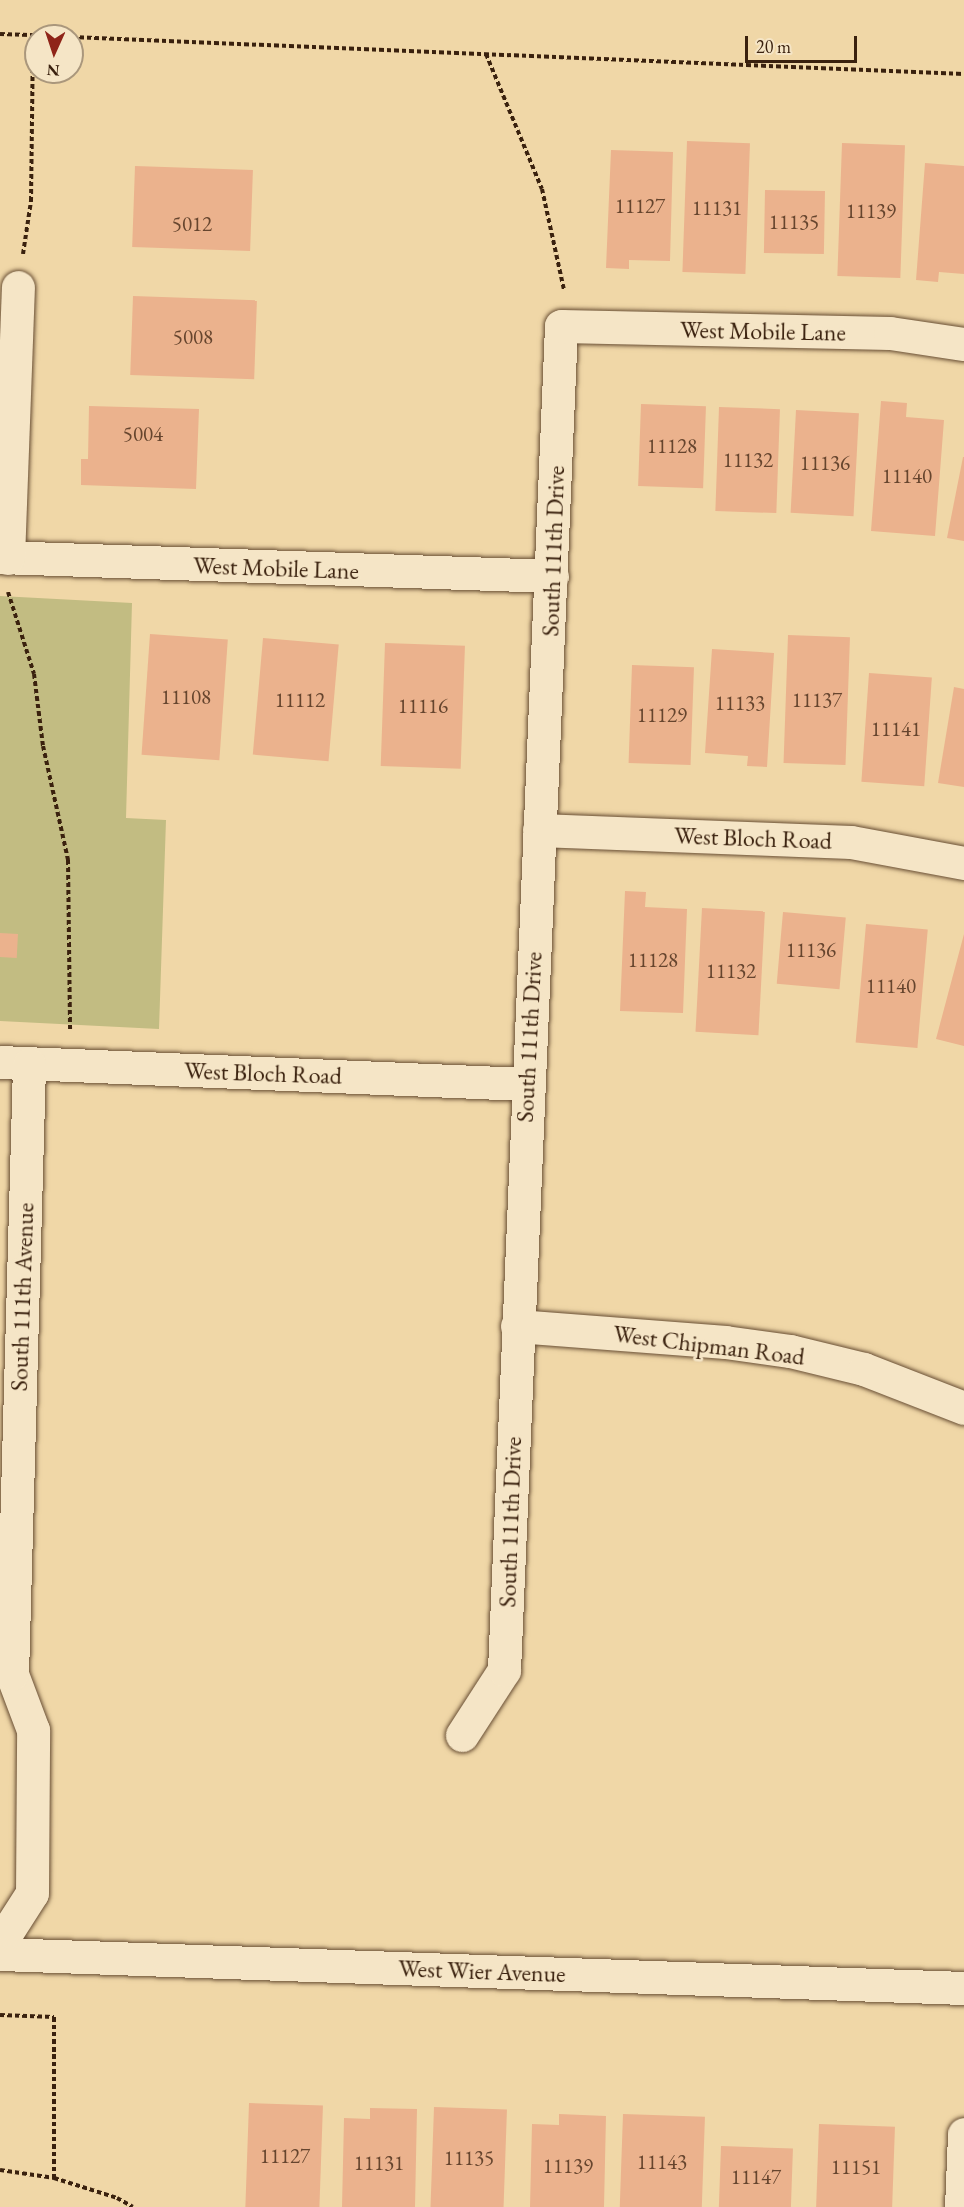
<!DOCTYPE html>
<html>
<head>
<meta charset="utf-8">
<style>
  body { margin:0 }
  #map { position:relative; width:964px; height:2207px; overflow:hidden; background:#f0d7a7; font-family:"EB Garamond",serif }
  div>[style] { position:absolute }
  [style*='--x'] { left:calc(var(--x)*1px); top:calc(var(--y)*1px); width:calc(var(--w)*1px); rotate:calc(var(--a)*1deg) }
  .green>* { inset:0; background:#c2bc82 }
  .building>* { inset:0; background:#ebb28d; transform-origin:0 0 }
  .path>* { height:4px; margin-top:-2px; transform-origin:0; background:repeating-linear-gradient(90deg,#3a210e 0 4.5px,transparent 0 7.5px) }
  .roads { filter:drop-shadow(0 0 2px #684e34) drop-shadow(0 0 2px #684e34) }
  .minor>* { height:33px; margin:-16.5px; padding:0 16.5px; transform-origin:16.5px; border-radius:16.5px; background:#f5e5c6 }
  span { translate:-50% -50%; white-space:nowrap; text-align:center; line-height:1.15; -webkit-text-stroke:5px #f5e5c6; paint-order:stroke }
  .number-label { font-size:21px; color:#66452e }
  .number-label span { -webkit-text-stroke-width:0 }
  .street-label { font-size:24px; color:#3a210e }
  .north { position:absolute; left:24px; top:24px; width:60px; height:60px; box-sizing:border-box; background:#f5e5c6; border:2px solid #aa977c; border-radius:50%; rotate:183deg; font-size:16px; font-weight:700; line-height:24px; text-align:center; color:#3a210e }
  .north::after { content:''; display:block; margin:auto; width:21px; height:27px; background:#8f2418; clip-path:polygon(50% 0,100% 100%,50% 72%,0 100%) }
  .scale { position:absolute; left:745px; top:36px; width:112px; height:27px; box-sizing:border-box; border:3px solid #3a210e; border-top:0; padding-left:8px; font-size:18px; line-height:21px; white-space:nowrap; color:#3a210e; -webkit-text-stroke:4px #f5e5c6; paint-order:stroke }
</style>
</head>
<body>
<div id="map">
  <div class="green">
    <i style="clip-path:polygon(0 596px,132px 603px,126px 818px,166px 820px,159px 1029px,0 1021px)"></i>
  </div>
  <div class="building">
    <i style="left:687px;top:141px;width:63px;height:131px;rotate:2deg"></i>
    <i style="left:842px;top:143px;width:63px;height:133px;rotate:2deg"></i>
    <i style="clip-path:polygon(611px 150px,673px 152px,670px 261px,629px 260px,629px 269px,606px 268px)"></i>
    <i style="clip-path:polygon(925px 163px,964px 166px,964px 274px,939px 272px,938px 282px,916px 280px)"></i>
    <i style="left:135px;top:166px;width:118px;height:81px;rotate:2deg"></i>
    <i style="left:765px;top:190px;width:60px;height:63px;rotate:1deg"></i>
    <i style="left:133px;top:296px;width:124px;height:79px;rotate:2deg"></i>
    <i style="clip-path:polygon(881px 401px,907px 403px,906px 417px,944px 420px,935px 536px,871px 531px)"></i>
    <i style="left:641px;top:404px;width:65px;height:82px;rotate:2deg"></i>
    <i style="clip-path:polygon(89px 406px,199px 409px,196px 489px,81px 485px,81px 459px,88px 459px)"></i>
    <i style="left:719px;top:407px;width:61px;height:104px;rotate:2deg"></i>
    <i style="left:796px;top:410px;width:63px;height:103px;rotate:3deg"></i>
    <i style="clip-path:polygon(963px 457px,964px 457px,964px 541px,947px 538px)"></i>
    <i style="left:150px;top:634px;width:78px;height:121px;rotate:4deg"></i>
    <i style="left:788px;top:635px;width:62px;height:128px;rotate:2deg"></i>
    <i style="left:263px;top:638px;width:76px;height:117px;rotate:5deg"></i>
    <i style="left:385px;top:643px;width:80px;height:123px;rotate:2deg"></i>
    <i style="clip-path:polygon(712px 649px,774px 653px,767px 767px,747px 766px,748px 756px,705px 753px)"></i>
    <i style="left:632px;top:665px;width:62px;height:98px;rotate:2deg"></i>
    <i style="left:869px;top:673px;width:63px;height:109px;rotate:4deg"></i>
    <i style="clip-path:polygon(954px 687px,964px 689px,964px 787px,938px 783px)"></i>
    <i style="clip-path:polygon(625px 891px,646px 892px,645px 907px,687px 909px,683px 1013px,620px 1011px)"></i>
    <i style="left:702px;top:908px;width:63px;height:124px;rotate:3deg"></i>
    <i style="left:783px;top:912px;width:63px;height:72px;rotate:5deg"></i>
    <i style="left:866px;top:924px;width:62px;height:119px;rotate:5deg"></i>
    <i style="left:0;top:933px;width:18px;height:24px;rotate:3deg"></i>
    <i style="clip-path:polygon(964px 934px,964px 1046px,936px 1039px)"></i>
    <i style="left:249px;top:2103px;width:74px;height:104px;rotate:2deg"></i>
    <i style="left:434px;top:2107px;width:73px;height:100px;rotate:2deg"></i>
    <i style="clip-path:polygon(370px 2108px,417px 2109px,415px 2207px,342px 2207px,344px 2118px,370px 2119px)"></i>
    <i style="clip-path:polygon(559px 2114px,606px 2116px,604px 2207px,530px 2207px,532px 2124px,559px 2125px)"></i>
    <i style="left:623px;top:2114px;width:82px;height:93px;rotate:2deg"></i>
    <i style="left:819px;top:2124px;width:76px;height:83px;rotate:2deg"></i>
    <i style="left:721px;top:2146px;width:72px;height:61px;rotate:2deg"></i>
  </div>
  <div class="path">
    <i style="--x:0;--y:34;--w:59;--a:1.9"></i>
    <i style="--x:72;--y:37;--w:893;--a:2.38"></i>
    <i style="--x:486;--y:54;--w:146;--a:67.5"></i>
    <i style="--x:542;--y:189;--w:103;--a:77.7"></i>
    <i style="--x:23;--y:254;--w:54;--a:-81.4"></i>
    <i style="--x:31;--y:201;--w:166;--a:-89.3"></i>
    <i style="--x:8;--y:592;--w:86;--a:72.4"></i>
    <i style="--x:34;--y:674;--w:73;--a:82.9"></i>
    <i style="--x:43;--y:746;--w:117;--a:77.6"></i>
    <i style="--x:68;--y:860;--w:169;--a:89.3"></i>
    <i style="--x:0;--y:2015;--w:54;--a:2.1"></i>
    <i style="--x:54;--y:2017;--w:161;--a:90"></i>
    <i style="--x:0;--y:2170;--w:55;--a:8.4"></i>
    <i style="--x:54;--y:2178;--w:66;--a:17.6"></i>
    <i style="--x:117;--y:2198;--w:18;--a:29"></i>
  </div>
  <div class="roads">
    <div class="minor">
      <i style="--x:0;--y:557;--w:552;--a:1.97"></i>
      <i style="--x:8;--y:558;--w:271;--a:-87.9"></i>
      <i style="--x:539;--y:830;--w:312;--a:2.2"></i>
      <i style="--x:851;--y:842;--w:115;--a:10.5"></i>
      <i style="--x:0;--y:1062;--w:526;--a:2.4"></i>
      <i style="--x:517;--y:1326;--w:209;--a:4.4"></i>
      <i style="--x:725;--y:1342;--w:66;--a:7.9"></i>
      <i style="--x:790;--y:1351;--w:76;--a:13.7"></i>
      <i style="--x:864;--y:1369;--w:107;--a:21.3"></i>
      <i style="--x:462;--y:1735;--w:77;--a:-57.1"></i>
      <i style="--x:504;--y:1670;--w:1345;--a:-87.57"></i>
      <i style="--x:561;--y:326;--w:329;--a:1.2"></i>
      <i style="--x:890;--y:333;--w:75;--a:8.5"></i>
      <i style="--x:0;--y:1943;--w:59;--a:-57.4"></i>
      <i style="--x:32;--y:1893;--w:163;--a:-89.6"></i>
      <i style="--x:33;--y:1730;--w:60;--a:-110.6"></i>
      <i style="--x:12;--y:1674;--w:610;--a:-88.4"></i>
      <i style="--x:0;--y:1954;--w:965;--a:2.02"></i>
      <i style="--x:961;--y:2207;--w:73;--a:-87.6"></i>
    </div>
  </div>
  <div class="number-label">
    <span style="left:640px;top:206px">11127</span>
    <span style="left:717px;top:208px">11131</span>
    <span style="left:871px;top:211px">11139</span>
    <span style="left:794px;top:222px">11135</span>
    <span style="left:192px;top:224px">5012</span>
    <span style="left:193px;top:337px">5008</span>
    <span style="left:143px;top:434px">5004</span>
    <span style="left:672px;top:446px">11128</span>
    <span style="left:748px;top:460px">11132</span>
    <span style="left:825px;top:463px">11136</span>
    <span style="left:907px;top:476px">11140</span>
    <span style="left:186px;top:697px">11108</span>
    <span style="left:300px;top:700px">11112</span>
    <span style="left:817px;top:700px">11137</span>
    <span style="left:740px;top:703px">11133</span>
    <span style="left:423px;top:706px">11116</span>
    <span style="left:662px;top:715px">11129</span>
    <span style="left:896px;top:729px">11141</span>
    <span style="left:811px;top:950px">11136</span>
    <span style="left:653px;top:960px">11128</span>
    <span style="left:731px;top:971px">11132</span>
    <span style="left:891px;top:986px">11140</span>
    <span style="left:285px;top:2156px">11127</span>
    <span style="left:469px;top:2158px">11135</span>
    <span style="left:662px;top:2162px">11143</span>
    <span style="left:379px;top:2163px">11131</span>
    <span style="left:568px;top:2166px">11139</span>
    <span style="left:856px;top:2167px">11151</span>
    <span style="left:756px;top:2177px">11147</span>
  </div>
  <div class="street-label">
    <span style="left:763px;top:331px;rotate:1deg">West Mobile Lane</span>
    <span style="left:553px;top:551px;rotate:-88deg">South 111th Drive</span>
    <span style="left:276px;top:568px;rotate:2deg">West Mobile Lane</span>
    <span style="left:753px;top:838px;rotate:2deg">West Bloch Road</span>
    <span style="left:529px;top:1037px;rotate:-87deg">South 111th Drive</span>
    <span style="left:263px;top:1073px;rotate:2deg">West Bloch Road</span>
    <span style="left:22px;top:1297px;rotate:-88deg">South 111th Avenue</span>
    <span style="left:709px;top:1345px;rotate:7deg">West Chipman Road</span>
    <span style="left:510px;top:1522px;rotate:-88deg">South 111th Drive</span>
    <span style="left:482px;top:1971px;rotate:2deg">West Wier Avenue</span>
  </div>
  <div class="north">N</div>
  <div class="scale">20 m</div>
</div>
</body>
</html>
